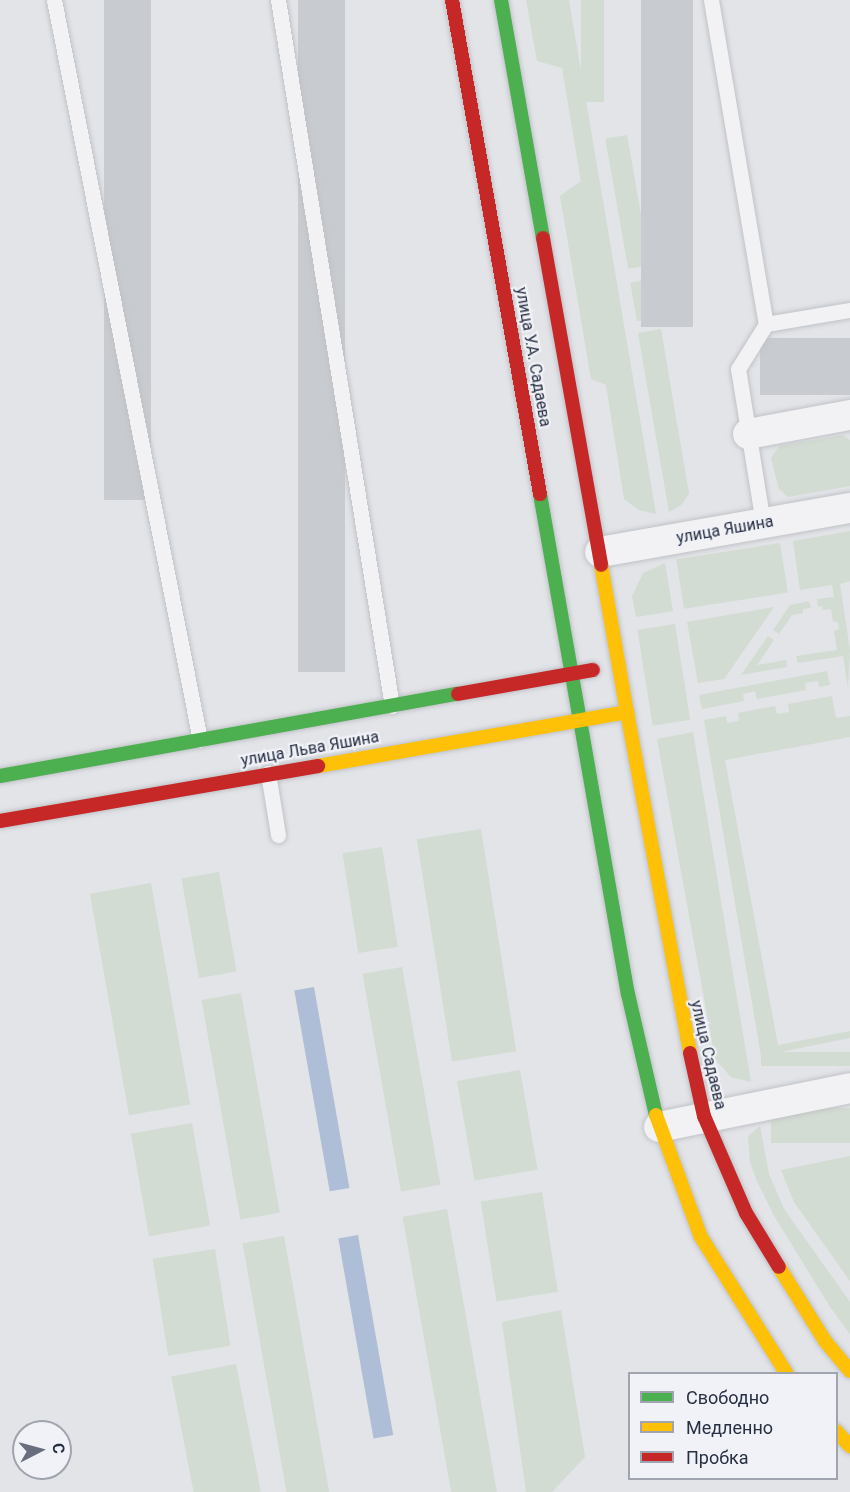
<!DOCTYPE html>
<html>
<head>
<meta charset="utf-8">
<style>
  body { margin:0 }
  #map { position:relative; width:850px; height:1492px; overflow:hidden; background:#e2e4e8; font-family:Roboto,sans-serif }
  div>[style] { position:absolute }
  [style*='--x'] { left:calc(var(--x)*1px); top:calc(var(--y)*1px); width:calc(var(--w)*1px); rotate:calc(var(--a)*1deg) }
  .green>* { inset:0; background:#d2dcd2; transform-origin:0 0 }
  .water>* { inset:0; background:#aebed6; transform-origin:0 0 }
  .building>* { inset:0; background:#c8cbcf; transform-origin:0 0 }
  .roads { filter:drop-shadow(0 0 2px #c0c2c6) drop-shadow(0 0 2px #c0c2c6) }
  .lane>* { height:15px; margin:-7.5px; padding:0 7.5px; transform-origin:7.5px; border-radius:7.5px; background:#f2f2f4 }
  .street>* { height:30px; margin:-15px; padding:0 15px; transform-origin:15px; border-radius:15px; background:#f2f2f4 }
  .fast>* { height:14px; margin:-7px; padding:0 7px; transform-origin:7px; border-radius:7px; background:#4caf50 }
  .slow>* { height:14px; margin:-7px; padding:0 7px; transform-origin:7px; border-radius:7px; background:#ffc107 }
  .jam>* { height:14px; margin:-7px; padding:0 7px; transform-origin:7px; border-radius:7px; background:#c62828 }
  span { translate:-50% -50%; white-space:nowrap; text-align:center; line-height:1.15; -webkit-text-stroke:4.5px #f0f2f7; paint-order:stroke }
  .street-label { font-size:16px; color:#272f43 }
  .legend { position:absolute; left:628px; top:1372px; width:210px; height:108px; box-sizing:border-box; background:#f0f2f7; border:2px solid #a0a4af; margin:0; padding:8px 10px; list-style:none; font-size:18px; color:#272f43 }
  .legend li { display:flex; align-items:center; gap:12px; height:30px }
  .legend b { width:30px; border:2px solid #a0a4af }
  .north { position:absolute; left:12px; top:1420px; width:60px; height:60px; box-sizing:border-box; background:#f0f2f7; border:2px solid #a0a4af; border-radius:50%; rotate:84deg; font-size:16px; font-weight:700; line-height:24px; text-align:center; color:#272f43 }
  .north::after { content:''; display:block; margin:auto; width:21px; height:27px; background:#686e7d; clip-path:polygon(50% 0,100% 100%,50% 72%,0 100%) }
</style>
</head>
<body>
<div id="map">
  <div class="green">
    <i style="clip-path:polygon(526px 0,569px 0,656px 514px,639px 510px,624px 499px,606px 385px,591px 379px,560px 196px,581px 181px,562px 68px,537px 61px)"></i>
    <i style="left:581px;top:0;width:23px;height:102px"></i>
    <i style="left:627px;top:135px;width:132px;height:22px;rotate:80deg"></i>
    <i style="left:652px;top:279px;width:39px;height:22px;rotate:80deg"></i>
    <i style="clip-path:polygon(661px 329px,689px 494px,681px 505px,669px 512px,638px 333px)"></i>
    <i style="clip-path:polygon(842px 435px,850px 440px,850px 486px,788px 497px,779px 489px,771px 458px,779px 446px)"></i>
    <i style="clip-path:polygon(850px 531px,850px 581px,840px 584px,850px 650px,848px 688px,843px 656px,798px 663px,796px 656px,837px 650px,834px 631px,839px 629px,838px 622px,833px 622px,831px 609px,823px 610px,822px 606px,818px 607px,817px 599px,834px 597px,832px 585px,800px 590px,793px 541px)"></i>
    <i style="left:780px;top:543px;width:50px;height:105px;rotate:81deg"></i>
    <i style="clip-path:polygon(665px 563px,673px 611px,636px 617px,632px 596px,643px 573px)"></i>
    <i style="clip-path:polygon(809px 601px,811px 608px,803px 609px,803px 613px,792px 615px,779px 634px,773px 630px,790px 605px)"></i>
    <i style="clip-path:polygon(774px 607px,724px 679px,698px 683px,687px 622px)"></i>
    <i style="left:675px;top:624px;width:97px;height:38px;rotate:81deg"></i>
    <i style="clip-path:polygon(768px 636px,774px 640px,757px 665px,786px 660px,787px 667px,741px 675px)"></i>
    <i style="clip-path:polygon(827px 671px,830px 685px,819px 687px,818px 681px,805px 683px,806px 690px,757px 699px,755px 691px,743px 694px,744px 701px,702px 709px,699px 695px)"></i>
    <i style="clip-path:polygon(832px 696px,836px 718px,850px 716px,850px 737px,725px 760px,778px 1045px,850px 1031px,850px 1038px,761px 1056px,704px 720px,726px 716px,727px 723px,739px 721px,738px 713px,775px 706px,777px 714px,789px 712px,788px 704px)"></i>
    <i style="clip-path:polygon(693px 732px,751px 1082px,731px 1077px,715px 1059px,657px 739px)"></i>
    <i style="left:481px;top:829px;width:225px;height:65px;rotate:81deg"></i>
    <i style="left:382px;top:847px;width:101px;height:40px;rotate:81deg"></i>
    <i style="left:219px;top:872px;width:101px;height:38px;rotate:80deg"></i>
    <i style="left:151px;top:883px;width:225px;height:62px;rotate:80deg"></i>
    <i style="left:402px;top:967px;width:221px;height:40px;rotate:80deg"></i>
    <i style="left:241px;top:993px;width:223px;height:40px;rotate:80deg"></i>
    <i style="left:850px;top:1052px;width:14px;height:89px;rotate:90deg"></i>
    <i style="left:520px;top:1070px;width:101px;height:64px;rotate:80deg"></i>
    <i style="left:850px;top:1108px;width:35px;height:79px;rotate:90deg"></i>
    <i style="left:192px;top:1123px;width:104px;height:62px;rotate:80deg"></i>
    <i style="clip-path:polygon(760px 1126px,769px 1174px,784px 1209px,850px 1302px,850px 1334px,830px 1307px,773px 1214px,756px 1179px,750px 1162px,748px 1136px)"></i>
    <i style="clip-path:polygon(850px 1156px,850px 1281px,794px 1202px,781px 1170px)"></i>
    <i style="left:542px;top:1192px;width:101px;height:62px;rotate:81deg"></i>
    <i style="left:447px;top:1209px;width:288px;height:45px;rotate:80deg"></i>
    <i style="left:284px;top:1236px;width:260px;height:42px;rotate:80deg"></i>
    <i style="left:215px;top:1249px;width:98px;height:63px;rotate:81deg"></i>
    <i style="clip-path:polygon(561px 1310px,585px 1457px,552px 1492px,526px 1492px,502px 1322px)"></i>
    <i style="left:236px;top:1364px;width:130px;height:66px;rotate:79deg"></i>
  </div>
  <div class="water">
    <i style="left:314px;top:987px;width:204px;height:20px;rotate:80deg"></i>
    <i style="left:358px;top:1235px;width:203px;height:20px;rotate:80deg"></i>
  </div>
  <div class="building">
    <i style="left:104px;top:0;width:47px;height:500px"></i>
    <i style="left:298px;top:0;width:47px;height:672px"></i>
    <i style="left:641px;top:0;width:52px;height:327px"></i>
    <i style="left:850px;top:338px;width:57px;height:90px;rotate:90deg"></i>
  </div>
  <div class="roads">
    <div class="lane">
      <i style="--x:54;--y:0;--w:754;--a:78.84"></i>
      <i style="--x:278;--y:0;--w:715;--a:80.83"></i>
      <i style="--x:711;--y:0;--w:329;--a:80.4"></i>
      <i style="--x:763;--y:523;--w:156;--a:-99.2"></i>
      <i style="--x:738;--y:369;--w:53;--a:-58.1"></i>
      <i style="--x:766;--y:324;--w:85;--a:-9.5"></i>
      <i style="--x:268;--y:773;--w:63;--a:80.8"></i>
    </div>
    <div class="street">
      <i style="--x:748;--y:434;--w:104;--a:-10.6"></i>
      <i style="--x:600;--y:552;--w:254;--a:-10"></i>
      <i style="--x:659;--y:1127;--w:195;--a:-11.5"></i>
    </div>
    <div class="fast">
      <i style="--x:501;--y:0;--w:242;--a:80"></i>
      <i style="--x:540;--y:494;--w:230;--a:80"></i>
      <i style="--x:580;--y:720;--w:278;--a:80.1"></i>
      <i style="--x:628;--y:994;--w:124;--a:77"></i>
      <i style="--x:0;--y:776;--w:465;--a:-10.2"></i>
    </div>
    <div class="slow">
      <i style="--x:627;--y:712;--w:347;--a:79.5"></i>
      <i style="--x:318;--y:766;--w:314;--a:-9.9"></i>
      <i style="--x:627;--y:712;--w:149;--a:-100"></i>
      <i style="--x:656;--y:1115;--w:130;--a:69.8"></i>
      <i style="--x:701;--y:1237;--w:162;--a:57.9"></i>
      <i style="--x:779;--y:1267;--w:87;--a:58.1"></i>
      <i style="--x:825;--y:1341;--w:39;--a:50"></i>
      <i style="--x:836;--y:1431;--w:21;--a:47"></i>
    </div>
    <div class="jam">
      <i style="--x:452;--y:0;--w:502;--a:79.9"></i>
      <i style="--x:543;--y:238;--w:332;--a:79.9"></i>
      <i style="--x:458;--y:694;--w:137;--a:-10.1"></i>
      <i style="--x:0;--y:821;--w:323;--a:-9.8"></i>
      <i style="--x:690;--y:1053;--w:65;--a:77.5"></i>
      <i style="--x:704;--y:1116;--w:106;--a:66.6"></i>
      <i style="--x:746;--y:1213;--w:63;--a:58.6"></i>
    </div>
  </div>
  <div class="street-label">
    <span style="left:533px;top:357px;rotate:80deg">улица У.А. Садаева</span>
    <span style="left:725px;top:530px;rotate:-10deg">улица Яшина</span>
    <span style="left:310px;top:749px;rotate:-10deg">улица Льва Яшина</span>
    <span style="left:708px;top:1055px;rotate:77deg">улица Садаева</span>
  </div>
  <ul class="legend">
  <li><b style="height:8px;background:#4caf50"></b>Свободно</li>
  <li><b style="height:8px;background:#ffc107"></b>Медленно</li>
  <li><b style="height:8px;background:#c62828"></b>Пробка</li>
  </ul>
  <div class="north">С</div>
</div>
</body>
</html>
